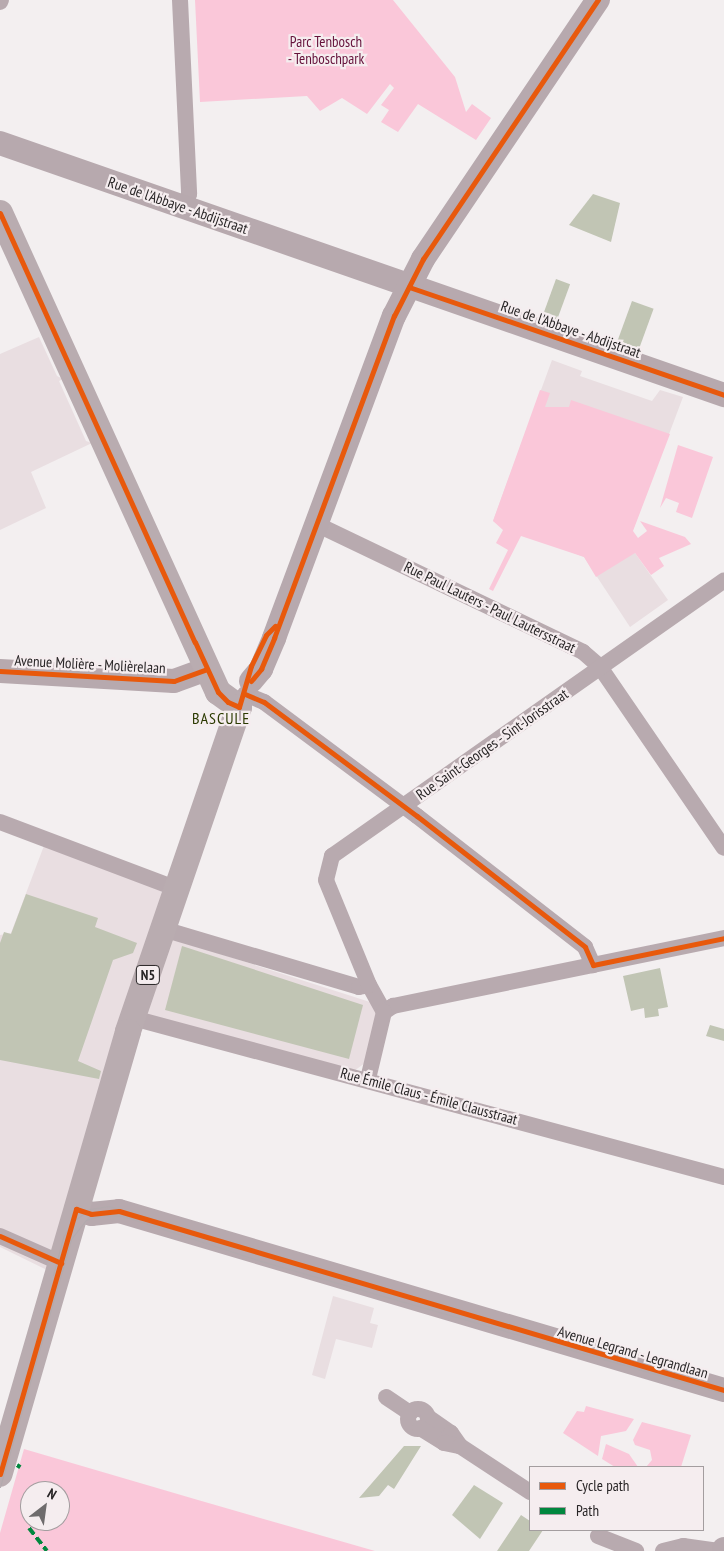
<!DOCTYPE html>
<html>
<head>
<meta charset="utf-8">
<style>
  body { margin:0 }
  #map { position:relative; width:724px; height:1551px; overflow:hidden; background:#f3eff0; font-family:"PT Sans Narrow",sans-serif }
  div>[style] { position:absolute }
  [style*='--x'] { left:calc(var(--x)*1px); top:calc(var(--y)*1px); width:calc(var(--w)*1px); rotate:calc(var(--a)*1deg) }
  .built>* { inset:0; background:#e9dee1 }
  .green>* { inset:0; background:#fac7d9 }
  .building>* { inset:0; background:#c1c5b4; transform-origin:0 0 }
  .street>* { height:16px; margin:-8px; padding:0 8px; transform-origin:8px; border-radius:8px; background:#b8aaaf }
  .street>.ring { margin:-8px; padding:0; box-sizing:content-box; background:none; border:16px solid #b8aaaf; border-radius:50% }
  .secondary>* { height:24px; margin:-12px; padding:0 12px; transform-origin:12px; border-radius:12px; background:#b7a9ae }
  .primary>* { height:26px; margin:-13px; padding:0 13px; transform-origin:13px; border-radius:13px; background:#b9acb0 }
  .tram>* { height:1px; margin:-0.5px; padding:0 0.5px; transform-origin:0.5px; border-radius:0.5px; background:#b2aaad }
  .quiet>* { height:4px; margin-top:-2px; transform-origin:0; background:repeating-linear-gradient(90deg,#00873e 0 8px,transparent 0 12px) }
  .cycleway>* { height:5px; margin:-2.5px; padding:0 2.5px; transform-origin:2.5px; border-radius:2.5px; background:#e8590c }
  span { translate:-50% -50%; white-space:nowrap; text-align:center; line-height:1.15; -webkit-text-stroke:4.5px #f5edef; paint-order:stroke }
  .shield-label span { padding:1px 4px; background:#f5edef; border:1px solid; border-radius:4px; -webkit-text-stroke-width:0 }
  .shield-label { font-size:14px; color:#282526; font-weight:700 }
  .park-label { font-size:15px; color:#65123b }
  .street-label { font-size:15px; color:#282526 }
  .neighbourhood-label { font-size:16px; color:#2b3a01; letter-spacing:1px }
  .legend { position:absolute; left:529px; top:1466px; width:175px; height:65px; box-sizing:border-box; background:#f5edef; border:1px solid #a39d9f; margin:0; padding:6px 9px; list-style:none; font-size:15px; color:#282526 }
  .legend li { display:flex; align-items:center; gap:10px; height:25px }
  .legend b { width:25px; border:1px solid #a39d9f }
  .north { position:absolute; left:20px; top:1481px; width:50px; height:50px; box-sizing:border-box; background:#f5edef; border:1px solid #a39d9f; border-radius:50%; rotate:30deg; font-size:14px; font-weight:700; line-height:20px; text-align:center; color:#282526 }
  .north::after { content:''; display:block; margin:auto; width:18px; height:22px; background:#6f6c6d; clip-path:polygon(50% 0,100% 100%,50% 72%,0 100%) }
</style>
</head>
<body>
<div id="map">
  <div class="built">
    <i style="clip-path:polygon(39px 337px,57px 376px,63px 379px,59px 381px,86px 441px,92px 443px,31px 472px,46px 508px,0 530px,0 354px)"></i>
    <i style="clip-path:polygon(552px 360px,582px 371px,580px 376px,652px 401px,660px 390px,683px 397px,628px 543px,668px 600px,630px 627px,584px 557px,493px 521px)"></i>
    <i style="clip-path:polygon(45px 843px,161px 888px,171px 938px,373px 1003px,377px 1020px,365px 1063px,354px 1071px,144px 1014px,47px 1270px,0 1247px,0 935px,11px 933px)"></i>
    <i style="clip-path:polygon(333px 1296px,374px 1308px,370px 1323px,378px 1325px,372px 1348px,336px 1339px,325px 1379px,312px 1375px)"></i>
  </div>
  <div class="green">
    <i style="clip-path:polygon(195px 0,393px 0,455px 77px,466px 112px,472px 104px,491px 118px,476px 140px,418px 104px,398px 132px,381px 122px,389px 110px,381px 105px,394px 88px,390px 84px,367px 114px,342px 98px,320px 111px,307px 96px,200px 102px)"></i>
    <i style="clip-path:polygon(540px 390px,550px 393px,545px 407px,569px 407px,571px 400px,670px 434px,633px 531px,638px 538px,647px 531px,640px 521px,685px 537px,691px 544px,659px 558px,664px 566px,651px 575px,635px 553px,596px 577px,584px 557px,521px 536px,493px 591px,489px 589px,508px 550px,496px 543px,503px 530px,493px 521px)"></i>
    <i style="clip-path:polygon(678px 445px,713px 457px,692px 518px,676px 512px,679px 503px,666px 498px,660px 508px)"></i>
    <i style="clip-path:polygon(586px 1406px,634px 1419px,626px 1431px,601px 1436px,598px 1456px,563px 1433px,577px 1411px,584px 1412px)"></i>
    <i style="clip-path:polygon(642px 1422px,691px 1435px,681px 1467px,646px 1467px,652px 1460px,650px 1450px,635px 1445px,633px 1440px)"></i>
    <i style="clip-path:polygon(606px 1444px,629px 1454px,638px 1467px,615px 1467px,602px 1459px)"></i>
    <i style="clip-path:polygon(evenodd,24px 1449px,198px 1500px,375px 1551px,0 1551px,0 1533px,24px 1449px,30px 1491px,60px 1491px,60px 1521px,30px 1521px,30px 1491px)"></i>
  </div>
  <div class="building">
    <i style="clip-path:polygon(593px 194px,620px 203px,611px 242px,569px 225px)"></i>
    <i style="left:556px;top:279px;width:15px;height:38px;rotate:20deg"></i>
    <i style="left:632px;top:301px;width:23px;height:42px;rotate:20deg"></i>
    <i style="clip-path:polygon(26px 894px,98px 918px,95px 927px,137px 943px,133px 953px,113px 960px,78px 1061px,101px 1071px,99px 1079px,0 1060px,0 943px,4px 932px,11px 934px)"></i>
    <i style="clip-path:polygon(182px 946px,363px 1005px,349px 1059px,165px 1010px)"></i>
    <i style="clip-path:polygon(660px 968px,668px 1007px,658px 1009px,659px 1016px,645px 1018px,644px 1008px,631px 1011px,623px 976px)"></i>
    <i style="clip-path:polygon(710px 1025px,724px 1029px,724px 1041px,706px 1036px)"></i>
    <i style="clip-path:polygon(404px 1446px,421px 1446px,394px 1489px,388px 1485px,379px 1496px,359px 1498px)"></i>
    <i style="clip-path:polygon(474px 1485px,503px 1503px,480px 1539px,452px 1515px)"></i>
    <i style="clip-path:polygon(521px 1515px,530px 1521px,530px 1530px,543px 1530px,529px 1551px,497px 1551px)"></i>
  </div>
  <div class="street">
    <i style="--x:180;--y:0;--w:194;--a:87.3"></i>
    <i style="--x:189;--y:194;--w:13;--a:108"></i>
    <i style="--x:0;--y:2;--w:2;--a:-63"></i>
    <i style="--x:314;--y:523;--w:298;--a:25.6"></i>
    <i style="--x:583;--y:652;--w:23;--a:41"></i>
    <i style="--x:600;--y:667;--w:219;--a:55.6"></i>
    <i style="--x:245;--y:694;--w:21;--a:23"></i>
    <i style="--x:264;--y:702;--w:191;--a:36.7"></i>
    <i style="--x:417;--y:816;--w:213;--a:37.9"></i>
    <i style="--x:585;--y:947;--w:20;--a:66"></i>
    <i style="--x:0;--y:822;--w:189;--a:20.7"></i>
    <i style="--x:163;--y:929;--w:204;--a:16.5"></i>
    <i style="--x:359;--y:987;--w:10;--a:-11"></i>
    <i style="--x:384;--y:1012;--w:31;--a:-119"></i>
    <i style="--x:369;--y:985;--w:113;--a:-112.3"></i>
    <i style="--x:326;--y:880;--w:25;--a:-76"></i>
    <i style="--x:332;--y:856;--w:479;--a:-35.1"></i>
    <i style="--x:384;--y:1012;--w:11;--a:-34"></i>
    <i style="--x:393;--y:1006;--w:338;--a:-11.6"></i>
    <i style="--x:133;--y:1018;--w:612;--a:15.06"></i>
    <i style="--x:368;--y:1079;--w:69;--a:-76.6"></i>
    <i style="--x:0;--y:1236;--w:67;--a:23.9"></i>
    <i style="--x:386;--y:1397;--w:29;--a:34"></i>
    <i class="ring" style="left:408px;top:1409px;width:4px;height:4px"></i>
    <i style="--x:428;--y:1417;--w:28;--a:35"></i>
    <i style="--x:451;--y:1433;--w:16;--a:55"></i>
    <i style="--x:420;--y:1428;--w:28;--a:32"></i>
    <i style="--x:444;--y:1443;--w:16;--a:11"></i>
    <i style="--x:460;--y:1446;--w:84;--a:33.3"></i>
    <i style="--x:598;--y:1536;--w:41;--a:21.5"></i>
    <i style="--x:663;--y:1551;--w:21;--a:-14"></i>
    <i style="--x:683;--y:1546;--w:36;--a:8"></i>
  </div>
  <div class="secondary">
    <i style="--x:0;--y:143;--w:767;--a:19.19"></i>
    <i style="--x:0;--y:671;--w:174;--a:3.3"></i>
    <i style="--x:174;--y:681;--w:35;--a:-20"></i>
    <i style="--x:251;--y:681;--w:16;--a:-50"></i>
    <i style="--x:261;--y:669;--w:34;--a:-67"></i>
    <i style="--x:274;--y:638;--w:344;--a:-69.6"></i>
    <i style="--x:394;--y:316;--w:64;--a:-63"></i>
    <i style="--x:423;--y:259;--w:313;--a:-56"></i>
    <i style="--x:76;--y:1209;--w:16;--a:18"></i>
    <i style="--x:91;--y:1214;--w:28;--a:-6"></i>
    <i style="--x:119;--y:1211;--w:631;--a:16.48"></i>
    <i style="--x:724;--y:1551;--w:2;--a:-90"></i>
  </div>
  <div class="primary">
    <i style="--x:0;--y:213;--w:526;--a:65.53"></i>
    <i style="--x:218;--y:692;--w:26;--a:36"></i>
    <i style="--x:239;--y:707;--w:343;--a:108.9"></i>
    <i style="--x:128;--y:1032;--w:460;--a:106.2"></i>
  </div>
  <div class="tram">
    <i style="--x:53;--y:1275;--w:39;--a:-75"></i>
    <i style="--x:63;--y:1237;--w:17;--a:-59"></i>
    <i style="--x:72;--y:1222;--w:22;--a:-36"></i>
    <i style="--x:90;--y:1209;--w:19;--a:-9"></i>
    <i style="--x:109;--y:1206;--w:181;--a:17"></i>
    <i style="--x:0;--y:1487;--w:258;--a:-74"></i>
    <i style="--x:71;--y:1239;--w:24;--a:-52"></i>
    <i style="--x:86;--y:1220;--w:18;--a:-16"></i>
    <i style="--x:103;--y:1215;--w:20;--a:3"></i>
    <i style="--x:123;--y:1216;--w:145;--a:18.1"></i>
    <i style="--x:261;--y:1261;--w:482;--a:16"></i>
  </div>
  <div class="quiet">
    <i style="--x:17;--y:1465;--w:4;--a:34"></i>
    <i style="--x:29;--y:1528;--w:29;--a:52"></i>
  </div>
  <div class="cycleway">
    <i style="--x:0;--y:213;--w:471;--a:65.6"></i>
    <i style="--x:195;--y:642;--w:55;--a:65.3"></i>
    <i style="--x:218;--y:692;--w:14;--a:45"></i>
    <i style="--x:228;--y:702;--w:12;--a:24"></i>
    <i style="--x:239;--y:707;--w:43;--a:-73.7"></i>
    <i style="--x:251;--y:666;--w:34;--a:-64"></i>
    <i style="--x:266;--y:635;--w:13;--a:-45"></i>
    <i style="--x:409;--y:287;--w:333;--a:18.9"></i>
    <i style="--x:0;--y:671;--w:174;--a:3.3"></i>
    <i style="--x:174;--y:681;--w:35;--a:-20"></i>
    <i style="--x:251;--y:681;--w:16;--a:-50"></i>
    <i style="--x:261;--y:669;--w:34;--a:-67"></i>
    <i style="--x:274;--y:638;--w:344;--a:-69.6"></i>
    <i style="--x:394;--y:316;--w:64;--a:-63"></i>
    <i style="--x:423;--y:259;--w:313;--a:-56"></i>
    <i style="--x:245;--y:694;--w:21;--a:23"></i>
    <i style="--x:264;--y:702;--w:191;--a:36.7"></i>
    <i style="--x:417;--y:816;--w:213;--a:37.9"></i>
    <i style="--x:585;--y:947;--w:20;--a:66"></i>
    <i style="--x:593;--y:965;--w:134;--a:-11.6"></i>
    <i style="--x:0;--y:1236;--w:67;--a:23.9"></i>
    <i style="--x:0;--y:1474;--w:276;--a:-74"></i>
    <i style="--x:76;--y:1209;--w:16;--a:18"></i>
    <i style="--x:91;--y:1214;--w:28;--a:-6"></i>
    <i style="--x:119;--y:1211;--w:631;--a:16.48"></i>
  </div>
  <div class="shield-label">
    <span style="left:148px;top:975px">N5</span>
  </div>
  <div class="park-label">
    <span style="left:326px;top:50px">Parc Tenbosch<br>- Tenboschpark</span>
  </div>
  <div class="street-label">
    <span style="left:178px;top:205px;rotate:19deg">Rue de l'Abbaye - Abdijstraat</span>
    <span style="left:571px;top:329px;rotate:19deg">Rue de l'Abbaye - Abdijstraat</span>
    <span style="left:490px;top:607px;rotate:26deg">Rue Paul Lauters - Paul Lautersstraat</span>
    <span style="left:90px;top:664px;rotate:3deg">Avenue Molière - Molièrelaan</span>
    <span style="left:492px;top:744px;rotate:-35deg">Rue Saint-Georges - Sint-Jorisstraat</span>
    <span style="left:429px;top:1096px;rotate:15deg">Rue Émile Claus - Émile Clausstraat</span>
    <span style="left:633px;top:1352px;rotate:16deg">Avenue Legrand - Legrandlaan</span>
  </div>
  <div class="neighbourhood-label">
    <span style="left:221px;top:718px">BASCULE</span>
  </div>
  <ul class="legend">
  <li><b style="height:6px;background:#e8590c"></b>Cycle path</li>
  <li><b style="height:6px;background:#00873e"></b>Path</li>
  </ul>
  <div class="north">N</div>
</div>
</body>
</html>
